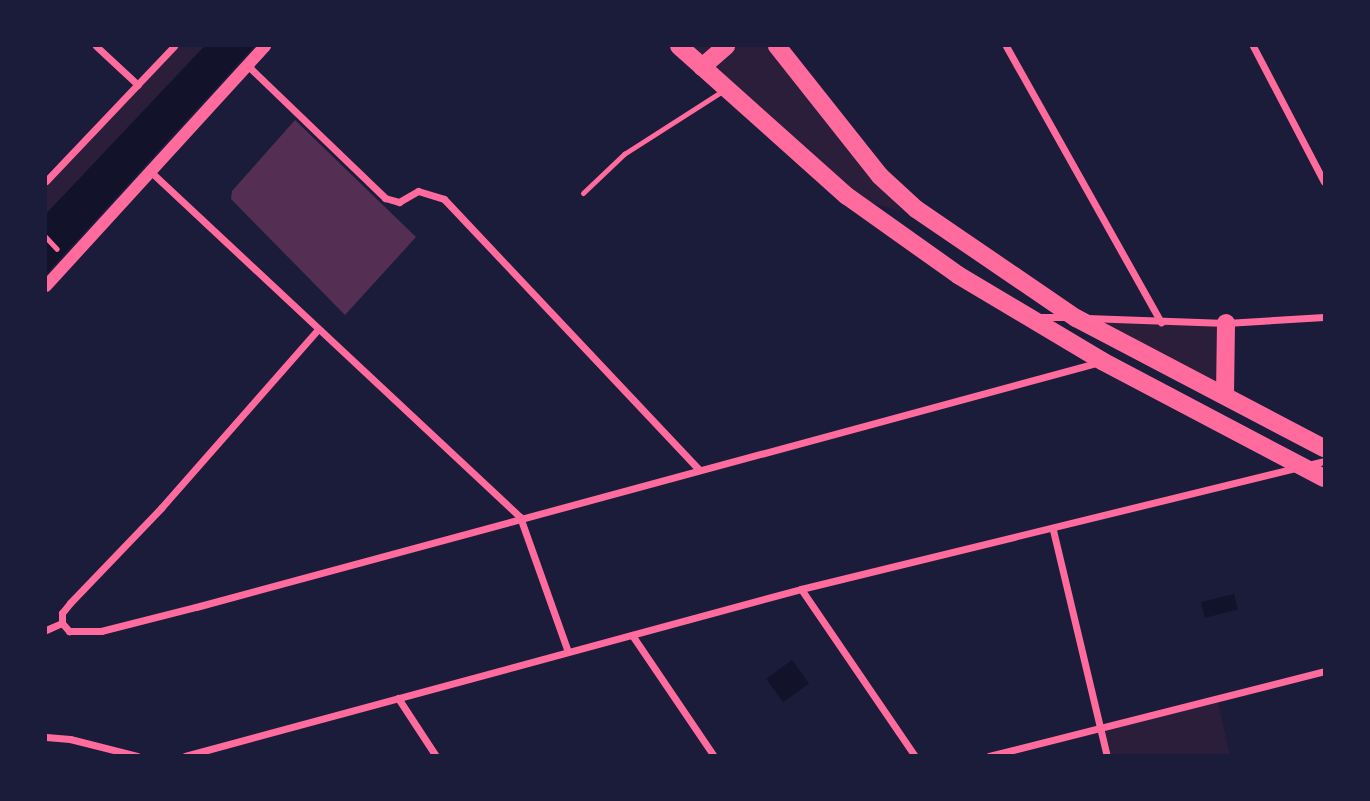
<!DOCTYPE html>
<html>
<head>
<meta charset="utf-8">
<style>
  body { margin:0 }
  #map { position:relative; width:1370px; height:801px; overflow:hidden; background:#1b1b3a; font-family:Quicksand,sans-serif }
  div>[style] { position:absolute }
  [style*='--x'] { left:calc(var(--x)*1px); top:calc(var(--y)*1px); width:calc(var(--w)*1px); rotate:calc(var(--a)*1deg) }
  .green>* { inset:0; background:#2a1e3b }
  .water>* { inset:0; background:#12122b; transform-origin:0 0 }
  .building>* { inset:0; background:#542f53 }
  .path>* { height:4.5px; margin:-2.25px; padding:0 2.25px; transform-origin:2.25px; border-radius:2.25px; background:#ff6b9d }
  .service>* { height:5px; margin:-2.5px; padding:0 2.5px; transform-origin:2.5px; border-radius:2.5px; background:#ff6b9d }
  .minor>* { height:7px; margin:-3.5px; padding:0 3.5px; transform-origin:3.5px; border-radius:3.5px; background:#ff6b9d }
  .tertiary>* { height:12px; margin:-6px; padding:0 6px; transform-origin:6px; border-radius:6px; background:#ff6b9d }
  .primary>* { height:18px; margin:-9px; padding:0 9px; transform-origin:9px; border-radius:9px; background:#ff6b9d }
  span { translate:-50% -50%; white-space:nowrap; text-align:center; line-height:1.15; -webkit-text-stroke:7px #1b1b3a; paint-order:stroke }
  .frame { position:absolute; inset:0; border:47px solid #1b1b3a; pointer-events:none }
</style>
</head>
<body>
<div id="map">
  <div class="green">
    <i style="clip-path:polygon(174px 46px,204px 46px,46px 214px,46px 179px)"></i>
    <i style="clip-path:polygon(676px 46px,776px 46px,903px 212px,866px 201px)"></i>
    <i style="clip-path:polygon(1086px 321px,1224px 326px,1221px 397px)"></i>
    <i style="clip-path:polygon(1218px 702px,1230px 755px,1111px 755px,1104px 727px)"></i>
  </div>
  <div class="water">
    <i style="clip-path:polygon(205px 46px,254px 46px,46px 274px,46px 214px)"></i>
    <i style="left:1234px;top:594px;width:16px;height:34px;rotate:76deg"></i>
    <i style="left:792px;top:660px;width:29px;height:32px;rotate:54deg"></i>
  </div>
  <div class="building">
    <i style="clip-path:polygon(295px 120px,416px 237px,345px 315px,231px 199px,232px 191px)"></i>
  </div>
  <div class="path">
    <i style="--x:46;--y:237;--w:16;--a:47"></i>
  </div>
  <div class="service">
    <i style="--x:583;--y:193;--w:57;--a:-43.6"></i>
    <i style="--x:624;--y:154;--w:119;--a:-32.6"></i>
  </div>
  <div class="minor">
    <i style="--x:96;--y:46;--w:57;--a:42.9"></i>
    <i style="--x:1006;--y:46;--w:317;--a:60.7"></i>
    <i style="--x:1253;--y:46;--w:153;--a:62.4"></i>
    <i style="--x:247;--y:65;--w:192;--a:43.9"></i>
    <i style="--x:385;--y:198;--w:15;--a:16"></i>
    <i style="--x:399;--y:202;--w:22;--a:-30"></i>
    <i style="--x:418;--y:191;--w:27;--a:17"></i>
    <i style="--x:444;--y:199;--w:371;--a:46.7"></i>
    <i style="--x:151;--y:172;--w:505;--a:43.07"></i>
    <i style="--x:520;--y:517;--w:143;--a:70.4"></i>
    <i style="--x:46;--y:181;--w:186;--a:-46.5"></i>
    <i style="--x:1038;--y:317;--w:30;--a:0"></i>
    <i style="--x:1087;--y:318;--w:139;--a:2.1"></i>
    <i style="--x:1226;--y:323;--w:98;--a:-3.5"></i>
    <i style="--x:1053;--y:530;--w:232;--a:76.6"></i>
    <i style="--x:801;--y:589;--w:202;--a:55.7"></i>
    <i style="--x:62;--y:623;--w:11;--a:49"></i>
    <i style="--x:69;--y:631;--w:32;--a:0"></i>
    <i style="--x:101;--y:631;--w:98;--a:-14.2"></i>
    <i style="--x:196;--y:607;--w:937;--a:-15.16"></i>
    <i style="--x:62;--y:623;--w:10;--a:-90"></i>
    <i style="--x:62;--y:613;--w:13;--a:-51"></i>
    <i style="--x:70;--y:603;--w:132;--a:-46.2"></i>
    <i style="--x:161;--y:508;--w:238;--a:-48.7"></i>
    <i style="--x:46;--y:630;--w:17;--a:-24"></i>
    <i style="--x:632;--y:635;--w:146;--a:55.9"></i>
    <i style="--x:398;--y:698;--w:69;--a:56.8"></i>
    <i style="--x:46;--y:737;--w:24;--a:5"></i>
    <i style="--x:70;--y:739;--w:69;--a:14.2"></i>
    <i style="--x:185;--y:756;--w:638;--a:-15.17"></i>
    <i style="--x:801;--y:589;--w:538;--a:-13.75"></i>
    <i style="--x:989;--y:756;--w:346;--a:-14.2"></i>
  </div>
  <div class="tertiary">
    <i style="--x:46;--y:286;--w:325;--a:-47.6"></i>
  </div>
  <div class="primary">
    <i style="--x:679;--y:46;--w:225;--a:41.8"></i>
    <i style="--x:847;--y:196;--w:136;--a:35.4"></i>
    <i style="--x:958;--y:275;--w:168;--a:30.8"></i>
    <i style="--x:1102;--y:361;--w:251;--a:27.8"></i>
    <i style="--x:777;--y:46;--w:166;--a:51.6"></i>
    <i style="--x:880;--y:176;--w:49;--a:42.5"></i>
    <i style="--x:916;--y:209;--w:194;--a:34.3"></i>
    <i style="--x:1076;--y:318;--w:280;--a:27.7"></i>
    <i style="--x:702;--y:67;--w:32;--a:-41"></i>
    <i style="--x:1225;--y:395;--w:72;--a:-89.2"></i>
  </div>
  <div class="frame"></div>
</div>
</body>
</html>
